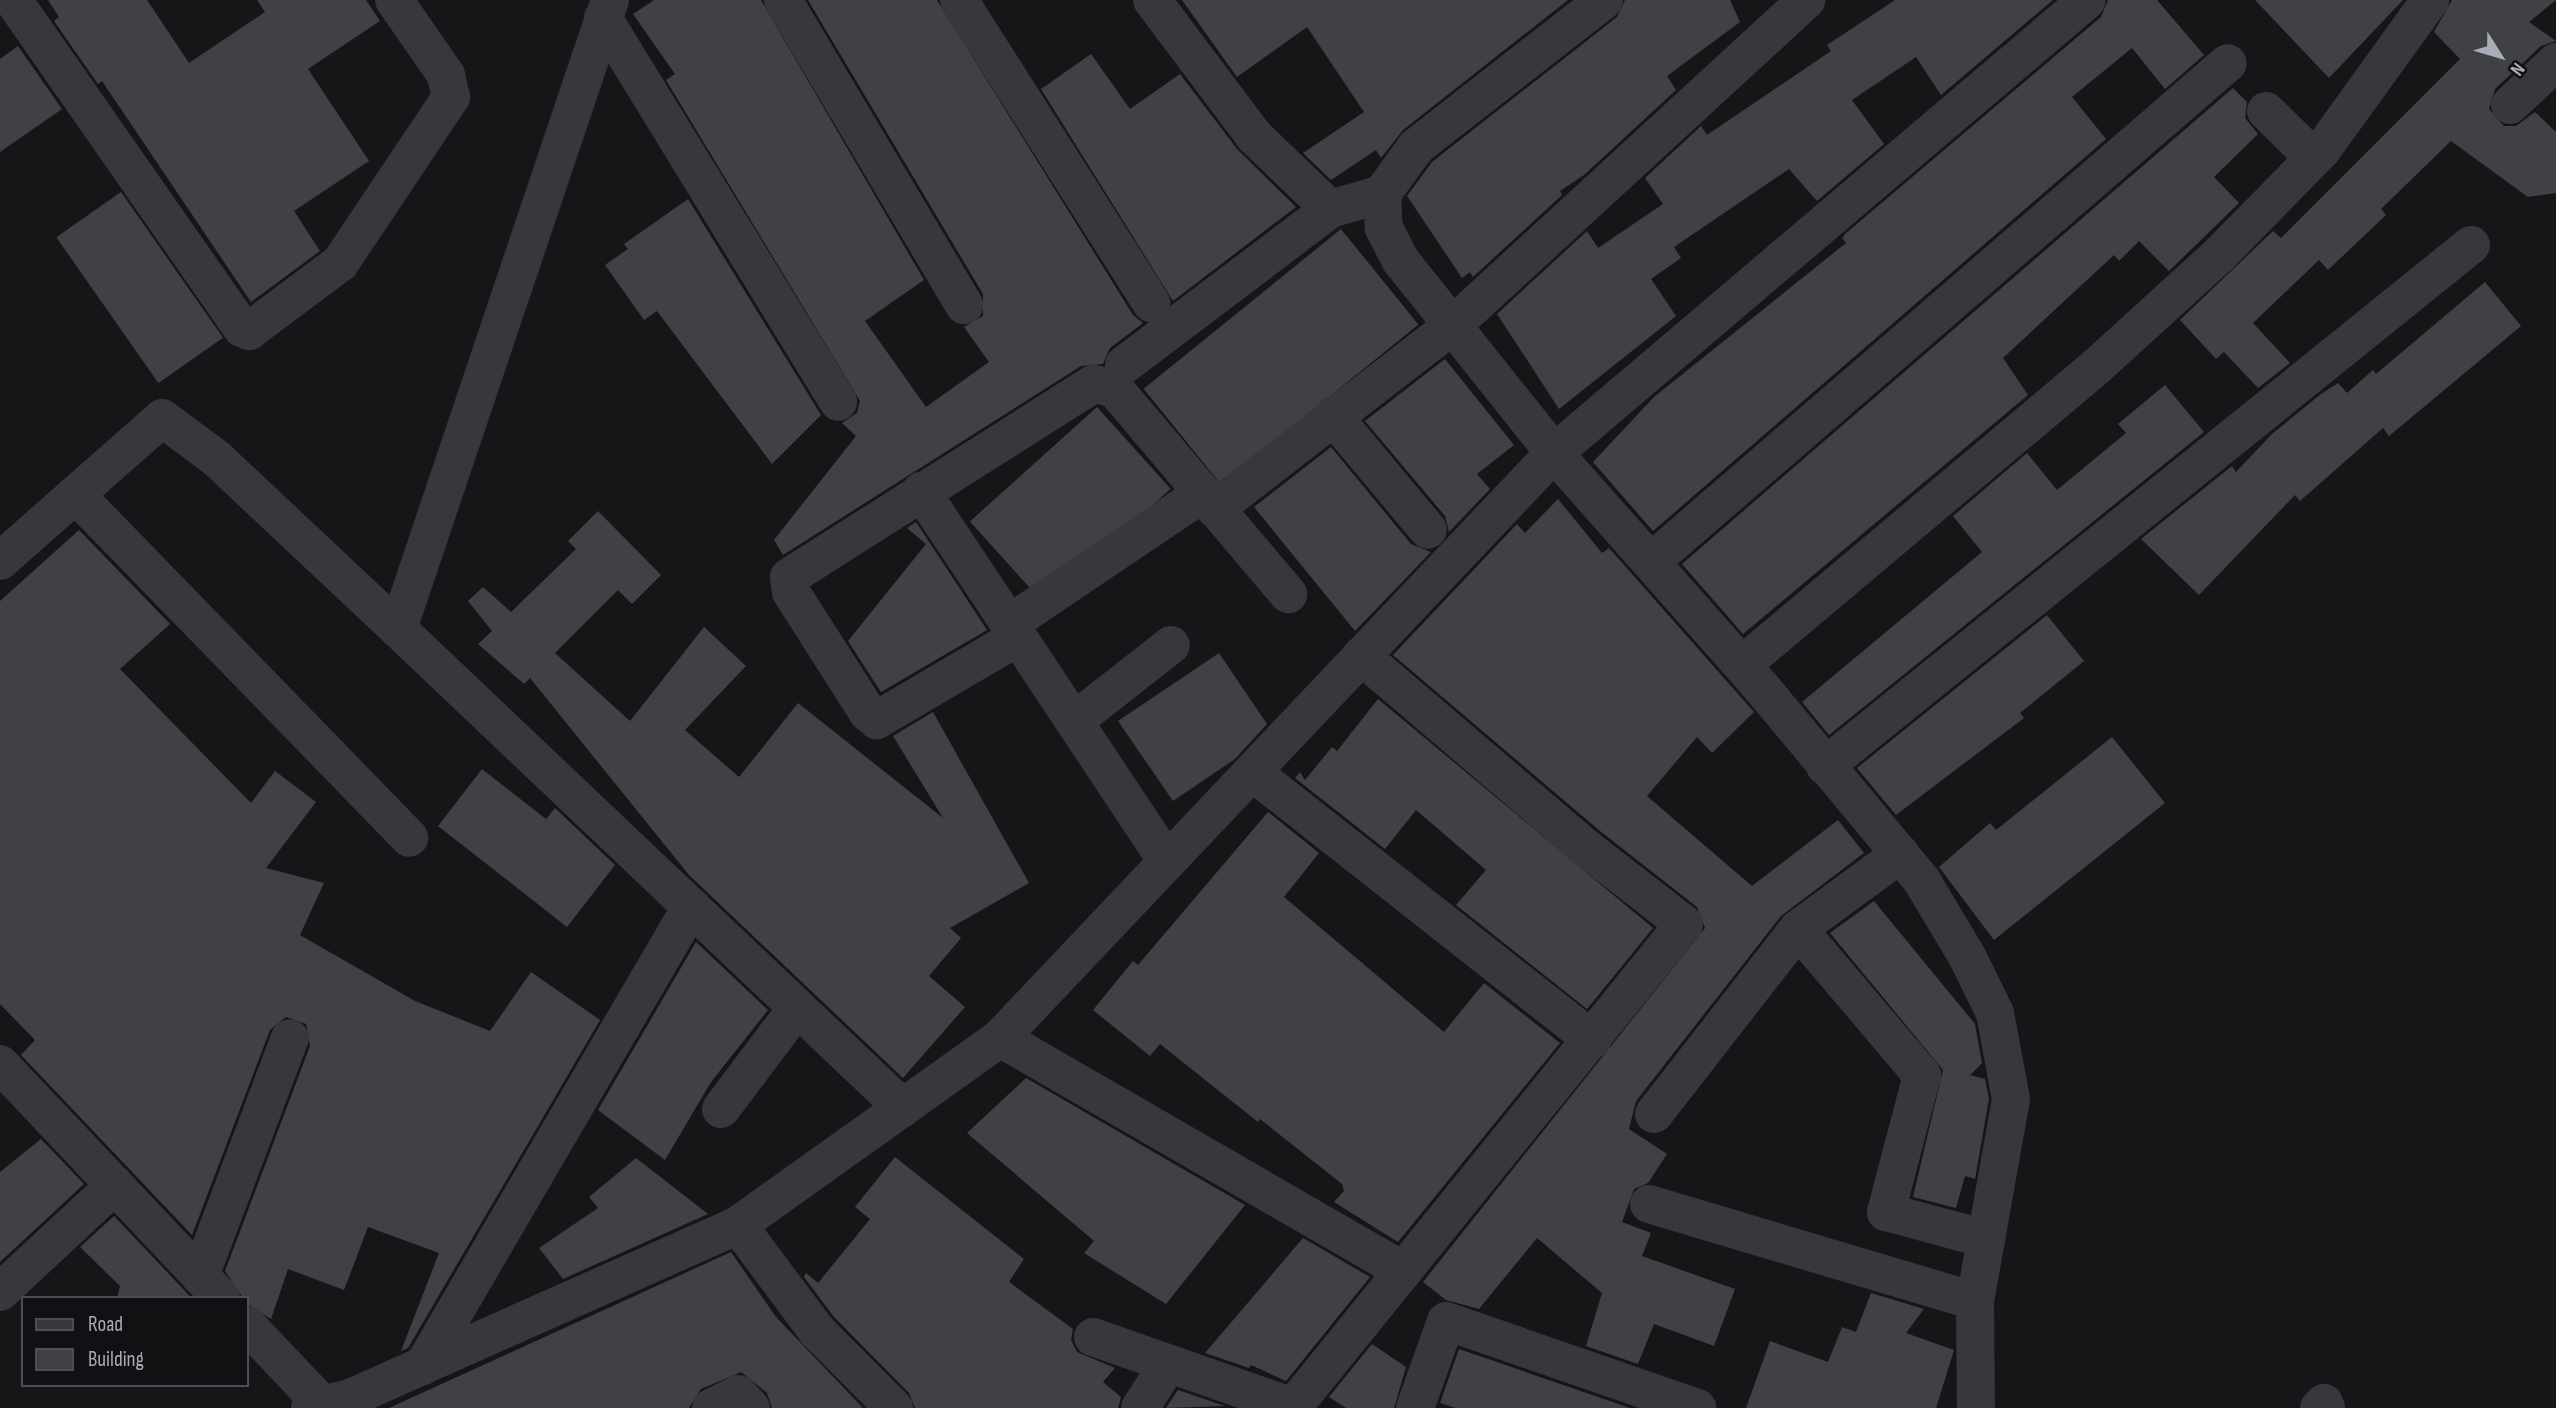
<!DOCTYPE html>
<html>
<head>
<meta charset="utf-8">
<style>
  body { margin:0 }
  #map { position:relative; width:2556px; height:1408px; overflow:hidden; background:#161618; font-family:"Sofia Sans Condensed",sans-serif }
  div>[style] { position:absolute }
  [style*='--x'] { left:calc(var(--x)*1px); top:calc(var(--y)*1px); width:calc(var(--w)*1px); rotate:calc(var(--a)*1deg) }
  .building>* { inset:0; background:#404145; transform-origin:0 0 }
  .minor>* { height:38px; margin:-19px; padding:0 19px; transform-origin:19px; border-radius:19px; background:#37383d }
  span { translate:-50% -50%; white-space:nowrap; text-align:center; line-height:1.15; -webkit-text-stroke:7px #111113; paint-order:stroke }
  .legend { position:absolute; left:21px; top:1296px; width:228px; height:91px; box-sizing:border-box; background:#111113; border:2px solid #4d4f55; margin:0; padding:9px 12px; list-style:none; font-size:21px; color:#a8adb8 }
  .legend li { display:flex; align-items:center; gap:14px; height:35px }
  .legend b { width:35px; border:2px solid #4d4f55 }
  .north { position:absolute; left:2465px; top:21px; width:70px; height:70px; -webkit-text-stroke:5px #111113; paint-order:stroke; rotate:127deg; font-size:19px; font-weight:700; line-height:28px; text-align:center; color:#a8adb8 }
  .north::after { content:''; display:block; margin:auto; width:24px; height:32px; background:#a8adb8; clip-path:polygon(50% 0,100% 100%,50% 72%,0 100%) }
</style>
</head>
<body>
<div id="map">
  <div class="building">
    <i style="clip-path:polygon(48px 0,147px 0,189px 63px,265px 12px,257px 0,366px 0,380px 21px,308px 69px,369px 161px,294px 211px,320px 251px,251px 302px,102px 81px,98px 84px,54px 21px,59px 17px)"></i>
    <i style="clip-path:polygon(654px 0,761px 0,924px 280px,865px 321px,926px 407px,989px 362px,964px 327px,983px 316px,983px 294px,808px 0,937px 0,1133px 315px,1143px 323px,1110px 348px,1103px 364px,1081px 366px,783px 555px,774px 540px,856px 436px,842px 423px,857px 413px,860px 401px,666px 80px,675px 74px,633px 14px)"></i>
    <i style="clip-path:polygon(1182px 0,1568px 0,1403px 130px,1381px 158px,1376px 150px,1331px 180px,1303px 153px,1364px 112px,1307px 27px,1237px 77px)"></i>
    <i style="clip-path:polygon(1625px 0,1730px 0,1740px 22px,1667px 76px,1676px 90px,1584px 175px,1560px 191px,1562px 195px,1473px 277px,1470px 272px,1462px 278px,1407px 196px,1432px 162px,1617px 17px)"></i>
    <i style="clip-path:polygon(1895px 0,2053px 0,1941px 95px,1916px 57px,1852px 100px,1884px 144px,1817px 201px,1789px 169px,1674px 247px,1681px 258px,1651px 279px,1676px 316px,1559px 409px,1497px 314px,1587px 231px,1598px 248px,1663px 204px,1645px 178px,1701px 126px,1707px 135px,1831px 51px,1827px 45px)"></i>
    <i style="clip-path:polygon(2108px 0,2157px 0,2204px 55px,2165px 89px,2132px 48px,2072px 97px,2106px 139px,1653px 531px,1593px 462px,1654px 397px,1846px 243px,1842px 238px,1845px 234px,2101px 17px)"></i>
    <i style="clip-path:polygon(2255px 0,2403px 0,2329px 78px)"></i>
    <i style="clip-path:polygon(2452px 0,2556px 0,2529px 22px,2556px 41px,2541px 46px,2495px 89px,2489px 109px,2504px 126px,2516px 126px,2535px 112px,2556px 132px,2556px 193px,2528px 197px,2451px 141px,2381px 209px,2386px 215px,2328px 270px,2319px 260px,2253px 323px,2290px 363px,2258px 388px,2224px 352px,2216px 359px,2180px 320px,2273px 231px,2281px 238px,2460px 59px,2434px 32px)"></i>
    <i style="clip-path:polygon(18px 46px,62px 109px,0 152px,0 59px)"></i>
    <i style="clip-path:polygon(1091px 54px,1130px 109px,1180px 74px,1237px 149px,1296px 207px,1173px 301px,1041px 89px)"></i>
    <i style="clip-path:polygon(2233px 88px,2247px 102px,2245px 118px,2258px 134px,2214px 177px,2239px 203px,2169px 271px,2139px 241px,2119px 261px,2114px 255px,2003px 358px,2028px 395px,1743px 634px,1682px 564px)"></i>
    <i style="left:121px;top:192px;width:178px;height:79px;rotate:55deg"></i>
    <i style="clip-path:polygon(688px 199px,821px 415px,772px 464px,657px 311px,644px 320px,605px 265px,628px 249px,624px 244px)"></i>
    <i style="left:1341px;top:229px;width:123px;height:254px;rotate:51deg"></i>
    <i style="clip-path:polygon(2485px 282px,2521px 326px,2389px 436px,2383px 428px,2300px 501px,2295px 495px,2199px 595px,2141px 539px,2232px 466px,2236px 472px,2272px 434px,2321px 394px,2338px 383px,2347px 393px,2373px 370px,2376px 374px)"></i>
    <i style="clip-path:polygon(1445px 359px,1514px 445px,1477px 474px,1490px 489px,1449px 532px,1445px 516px,1365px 421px)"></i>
    <i style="clip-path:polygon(2165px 385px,2204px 432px,1829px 735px,1802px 702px,1982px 552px,1953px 516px,2027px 453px,2057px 490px,2126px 433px,2118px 424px)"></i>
    <i style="left:1097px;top:407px;width:110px;height:171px;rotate:48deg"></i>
    <i style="clip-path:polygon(1331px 447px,1411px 544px,1431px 552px,1355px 631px,1254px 507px)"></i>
    <i style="clip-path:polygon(1558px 499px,1602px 553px,1609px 548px,1754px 712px,1712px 753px,1697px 737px,1647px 796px,1752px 886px,1838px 820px,1864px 853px,1781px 916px,1636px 1101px,1629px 1129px,1667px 1154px,1648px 1183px,1634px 1189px,1622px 1222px,1651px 1233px,1642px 1256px,1735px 1289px,1714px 1346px,1654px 1324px,1638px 1364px,1586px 1346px,1602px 1293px,1537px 1238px,1479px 1309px,1446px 1300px,1423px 1282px,1705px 928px,1697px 907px,1600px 831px,1393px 655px,1517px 524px,1525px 533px)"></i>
    <i style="clip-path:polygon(598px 511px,661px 575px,632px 604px,618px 590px,555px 653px,630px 721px,704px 627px,746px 666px,685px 730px,739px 777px,798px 703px,943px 818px,893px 736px,933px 712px,1029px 883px,950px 928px,961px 938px,929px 976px,965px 1007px,903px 1078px,689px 875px,530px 678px,524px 684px,478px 644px,492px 631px,468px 601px,483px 587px,511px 612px,576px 549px,568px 541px)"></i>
    <i style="clip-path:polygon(916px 522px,987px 630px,881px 692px,848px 641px,926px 544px,907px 528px)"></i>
    <i style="clip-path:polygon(79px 530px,170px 624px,120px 669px,251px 803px,275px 771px,316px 802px,266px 868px,324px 883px,300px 935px,415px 1001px,490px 1031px,531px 972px,600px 1020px,408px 1348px,401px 1351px,439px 1253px,368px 1227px,344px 1290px,288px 1269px,271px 1319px,247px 1304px,225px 1271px,310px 1046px,306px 1024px,286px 1017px,270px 1030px,192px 1235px,21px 1055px,35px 1040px,0 1004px,0 601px)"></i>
    <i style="clip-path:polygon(2047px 615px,2084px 661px,2020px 713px,2024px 718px,1896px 815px,1857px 768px)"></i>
    <i style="clip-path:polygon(1219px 653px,1267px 724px,1235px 759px,1173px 801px,1118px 721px)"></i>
    <i style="clip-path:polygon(1378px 699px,1653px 928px,1587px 1009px,1456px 905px,1486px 870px,1416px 810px,1385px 849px,1295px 778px,1300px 772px,1305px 780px,1332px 747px,1337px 751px)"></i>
    <i style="clip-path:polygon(2112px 737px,2165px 803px,1994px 940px,1939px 867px,1990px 823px,1996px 830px)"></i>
    <i style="clip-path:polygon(482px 769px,546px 819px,555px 808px,615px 865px,567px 927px,438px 826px)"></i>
    <i style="clip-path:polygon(1268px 812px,1319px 853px,1284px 897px,1444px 1032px,1484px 983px,1560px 1043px,1398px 1242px,1334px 1202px,1344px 1191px,1342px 1184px,1260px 1119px,1258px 1122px,1160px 1044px,1150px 1056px,1093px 1010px,1133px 961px,1138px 965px)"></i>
    <i style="clip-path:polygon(1874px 901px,1975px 1024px,1982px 1063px,1970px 1075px,1985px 1079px,1989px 1099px,1975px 1179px,1965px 1176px,1956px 1208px,1913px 1197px,1943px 1070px,1830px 933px)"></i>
    <i style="clip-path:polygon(696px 942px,768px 1010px,711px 1082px,665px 1160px,598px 1110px)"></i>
    <i style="clip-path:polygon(1026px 1078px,1245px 1205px,1166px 1304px,1084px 1253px,1094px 1241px,967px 1133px)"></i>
    <i style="clip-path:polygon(41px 1139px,84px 1184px,0 1262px,0 1172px)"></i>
    <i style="clip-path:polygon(895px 1157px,1024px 1259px,1009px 1282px,1073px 1329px,1071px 1340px,1077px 1352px,1115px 1368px,1103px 1382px,1121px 1397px,1118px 1408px,915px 1408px,909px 1393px,834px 1317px,804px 1277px,806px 1273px,818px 1283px,870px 1219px,855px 1207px)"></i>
    <i style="clip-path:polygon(636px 1158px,708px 1214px,563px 1279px,539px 1248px,598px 1208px,589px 1197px)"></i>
    <i style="clip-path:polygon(114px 1216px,184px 1290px,191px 1298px,117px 1298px,120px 1286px,80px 1247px)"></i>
    <i style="clip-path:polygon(1303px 1238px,1370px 1277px,1286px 1381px,1251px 1365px,1249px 1368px,1205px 1353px)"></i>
    <i style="clip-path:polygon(731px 1252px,776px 1317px,863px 1408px,772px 1408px,767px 1393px,741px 1372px,701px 1389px,689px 1408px,389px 1408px)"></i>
    <i style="clip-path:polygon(1871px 1293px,1924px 1309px,1906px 1333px,1954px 1350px,1936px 1408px,1746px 1408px,1770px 1341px,1828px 1362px,1842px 1327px,1856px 1332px)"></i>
    <i style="clip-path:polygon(1372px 1344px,1406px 1367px,1394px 1408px,1346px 1408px,1329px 1397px)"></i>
    <i style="clip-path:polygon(1459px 1349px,1630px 1408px,1456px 1408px,1440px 1403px)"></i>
    <i style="clip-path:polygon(1178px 1390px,1225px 1406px,1166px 1408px)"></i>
  </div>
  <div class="minor">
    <i style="--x:13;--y:0;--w:400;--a:55.1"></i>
    <i style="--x:242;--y:328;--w:8;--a:23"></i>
    <i style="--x:249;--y:331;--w:114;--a:-36.8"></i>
    <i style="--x:340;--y:263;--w:200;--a:-56.2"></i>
    <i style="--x:451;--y:97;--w:23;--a:-103"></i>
    <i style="--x:446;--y:75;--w:91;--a:-124.7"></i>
    <i style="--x:610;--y:0;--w:664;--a:108.63"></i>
    <i style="--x:398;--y:629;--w:696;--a:43.49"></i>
    <i style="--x:783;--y:0;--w:355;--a:59.3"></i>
    <i style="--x:959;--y:0;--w:359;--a:57.6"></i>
    <i style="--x:1152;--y:0;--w:170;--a:53.1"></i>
    <i style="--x:1254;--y:136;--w:105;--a:43.8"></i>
    <i style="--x:1330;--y:209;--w:54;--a:-16.1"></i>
    <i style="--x:1604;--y:0;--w:239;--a:142"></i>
    <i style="--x:1416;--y:147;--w:58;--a:125.9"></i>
    <i style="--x:1382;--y:194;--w:34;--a:87"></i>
    <i style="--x:1384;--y:228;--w:37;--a:63"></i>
    <i style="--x:1401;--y:261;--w:246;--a:51.4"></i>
    <i style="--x:1554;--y:453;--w:314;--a:48.5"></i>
    <i style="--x:1762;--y:688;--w:251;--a:50.3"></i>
    <i style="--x:1922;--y:881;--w:90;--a:59.1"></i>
    <i style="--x:1968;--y:958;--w:61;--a:63.9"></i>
    <i style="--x:1995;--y:1013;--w:87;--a:79.5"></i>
    <i style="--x:2011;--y:1099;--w:205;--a:100.1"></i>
    <i style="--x:1975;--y:1301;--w:107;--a:89.5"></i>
    <i style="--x:603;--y:18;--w:450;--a:58.5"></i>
    <i style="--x:2510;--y:105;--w:63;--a:-43.1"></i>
    <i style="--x:2266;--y:111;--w:67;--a:44.4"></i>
    <i style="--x:1124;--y:365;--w:258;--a:-37.1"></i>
    <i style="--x:1333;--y:416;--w:148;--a:50.2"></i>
    <i style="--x:921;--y:491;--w:444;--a:56.4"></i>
    <i style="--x:76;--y:495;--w:478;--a:45.8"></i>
    <i style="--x:1215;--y:509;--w:301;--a:-37.7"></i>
    <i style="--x:1453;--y:325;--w:480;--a:-42.6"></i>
    <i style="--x:0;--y:561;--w:216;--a:-41.4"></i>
    <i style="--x:162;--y:418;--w:67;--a:36.5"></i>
    <i style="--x:216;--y:458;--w:250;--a:43.2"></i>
    <i style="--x:1652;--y:561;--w:761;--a:-40.85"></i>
    <i style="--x:1009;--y:624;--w:234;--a:-34"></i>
    <i style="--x:1018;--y:637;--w:164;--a:149.5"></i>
    <i style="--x:877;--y:720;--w:11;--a:-142"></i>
    <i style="--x:868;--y:713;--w:143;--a:-122.5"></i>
    <i style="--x:791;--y:592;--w:15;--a:-98"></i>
    <i style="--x:789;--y:577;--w:360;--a:-32.4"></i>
    <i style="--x:1093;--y:384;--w:21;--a:11"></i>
    <i style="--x:1114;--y:388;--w:270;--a:49.8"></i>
    <i style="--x:1742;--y:665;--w:464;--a:-40.1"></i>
    <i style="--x:2097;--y:366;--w:165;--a:-42.3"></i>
    <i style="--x:2219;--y:255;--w:147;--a:-45.6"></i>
    <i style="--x:2322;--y:150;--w:185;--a:-54.2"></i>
    <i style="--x:1074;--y:721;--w:123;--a:-38.1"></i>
    <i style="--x:1825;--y:766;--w:830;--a:-38.89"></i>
    <i style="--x:1252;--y:772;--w:433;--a:38.2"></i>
    <i style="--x:1798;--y:929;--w:192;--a:49.7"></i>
    <i style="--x:1922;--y:1075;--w:142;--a:104.7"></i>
    <i style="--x:1886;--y:1212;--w:104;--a:15.1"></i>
    <i style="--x:1000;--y:1038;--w:466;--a:30"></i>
    <i style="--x:0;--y:1064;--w:322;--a:46.6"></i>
    <i style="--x:721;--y:1109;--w:126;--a:-53"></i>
    <i style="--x:1654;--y:1114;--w:234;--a:-52.1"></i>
    <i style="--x:1798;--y:929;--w:127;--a:-36.3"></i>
    <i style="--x:1649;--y:1204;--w:340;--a:16.6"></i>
    <i style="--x:738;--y:1225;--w:132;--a:53.3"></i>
    <i style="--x:817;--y:1331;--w:109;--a:45"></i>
    <i style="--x:200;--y:1276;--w:254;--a:-69.3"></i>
    <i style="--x:0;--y:1292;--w:157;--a:-42.9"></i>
    <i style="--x:247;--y:1325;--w:110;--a:46.5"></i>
    <i style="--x:1093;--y:1337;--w:215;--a:19.3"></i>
    <i style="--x:423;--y:1366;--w:532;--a:-59.72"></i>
    <i style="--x:1293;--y:1407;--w:621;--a:-51.01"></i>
    <i style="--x:1684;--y:924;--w:124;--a:-142.2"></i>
    <i style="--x:1586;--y:848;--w:296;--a:-139.5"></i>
    <i style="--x:310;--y:1408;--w:41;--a:-14"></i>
    <i style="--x:350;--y:1398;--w:425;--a:-24"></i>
    <i style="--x:738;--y:1225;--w:322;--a:-35.5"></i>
    <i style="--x:1000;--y:1038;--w:806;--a:-46.56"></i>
    <i style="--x:1554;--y:453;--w:699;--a:-40.36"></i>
    <i style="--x:711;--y:1408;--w:30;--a:-27"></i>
    <i style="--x:738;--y:1394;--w:19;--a:47"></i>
    <i style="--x:1140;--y:1408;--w:52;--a:-57.5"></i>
    <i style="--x:1415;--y:1408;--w:92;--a:-70.4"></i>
    <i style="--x:1446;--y:1321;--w:266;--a:19.1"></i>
    <i style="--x:2319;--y:1408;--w:7;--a:-45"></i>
    <i style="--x:2324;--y:1403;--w:5;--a:68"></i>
  </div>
  <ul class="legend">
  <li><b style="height:9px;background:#37383d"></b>Road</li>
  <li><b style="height:19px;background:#404145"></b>Building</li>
  </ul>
  <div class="north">N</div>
</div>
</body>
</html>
